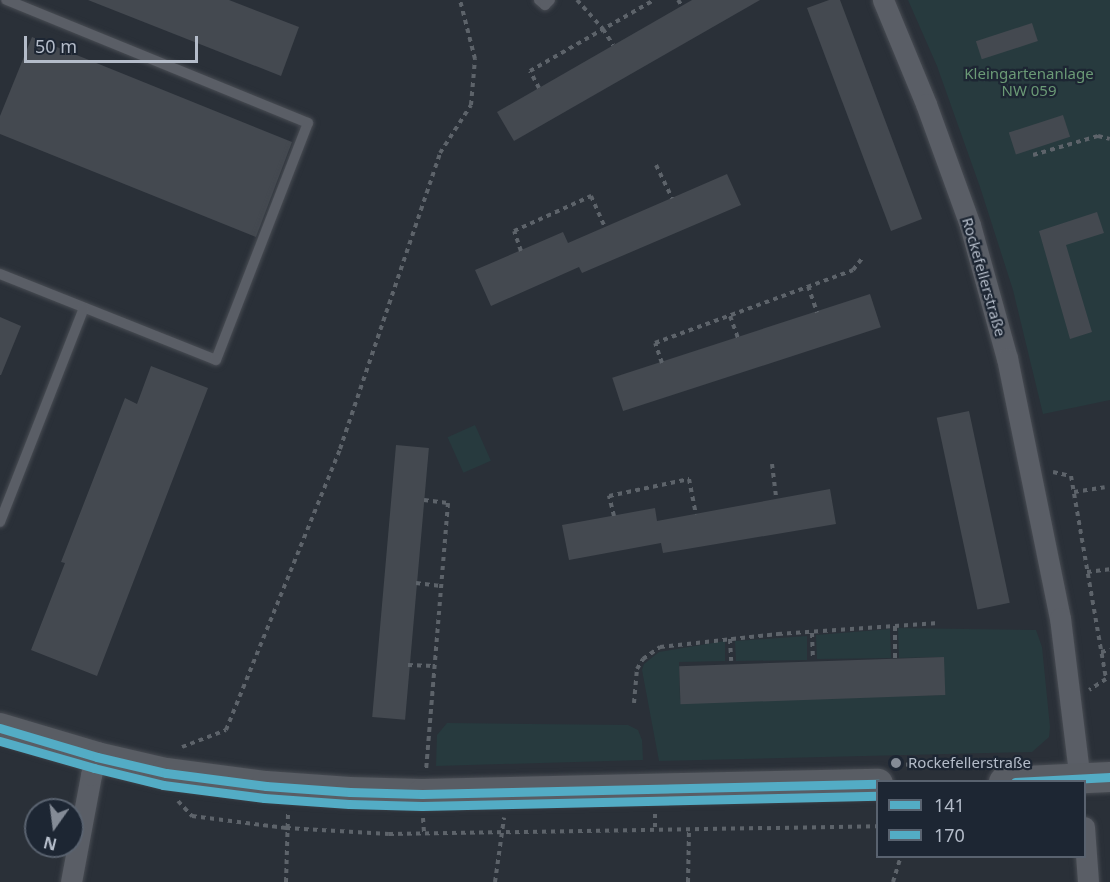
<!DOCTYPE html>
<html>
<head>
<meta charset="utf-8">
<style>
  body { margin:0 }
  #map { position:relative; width:1110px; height:882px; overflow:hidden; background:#2a3038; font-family:"Noto Sans",sans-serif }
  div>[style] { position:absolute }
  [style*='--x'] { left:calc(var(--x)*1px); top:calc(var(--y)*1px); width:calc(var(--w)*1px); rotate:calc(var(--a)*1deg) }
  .green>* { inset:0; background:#273a3e; transform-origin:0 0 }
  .building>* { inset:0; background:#444950; transform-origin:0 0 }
  .path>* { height:4px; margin-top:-2px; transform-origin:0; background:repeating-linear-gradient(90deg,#5d636a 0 4.5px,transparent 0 9px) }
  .roads { filter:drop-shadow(0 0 2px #484c53) drop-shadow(0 0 2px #484c53) }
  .service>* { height:10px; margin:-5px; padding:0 5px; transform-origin:5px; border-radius:5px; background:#5a5e66 }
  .minor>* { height:21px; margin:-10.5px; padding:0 10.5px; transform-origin:10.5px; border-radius:10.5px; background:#5a5e66 }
  .secondary>* { height:30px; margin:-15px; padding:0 15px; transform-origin:15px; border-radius:15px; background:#595d64 }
  .bus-1>* { height:9px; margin:-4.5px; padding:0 4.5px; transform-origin:4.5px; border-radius:4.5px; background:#53acc5 }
  .bus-2>* { height:9px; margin:-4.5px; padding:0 4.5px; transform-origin:4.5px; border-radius:4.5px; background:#53acc5 }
  .dots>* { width:16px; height:16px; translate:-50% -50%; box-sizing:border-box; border:3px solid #1d2633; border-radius:50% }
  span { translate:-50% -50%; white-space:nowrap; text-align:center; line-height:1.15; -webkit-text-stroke:4.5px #1d2633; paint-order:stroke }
  .park-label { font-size:15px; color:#6b9a76 }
  .street-label { font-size:15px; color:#b4bcc9 }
  .poi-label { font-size:15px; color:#b4bcc9 }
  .left { translate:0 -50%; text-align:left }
  .legend { position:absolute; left:876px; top:780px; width:210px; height:78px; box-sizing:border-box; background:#1d2633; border:2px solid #59626f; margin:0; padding:8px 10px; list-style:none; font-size:18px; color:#b4bcc9 }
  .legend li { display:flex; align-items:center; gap:12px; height:30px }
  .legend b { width:30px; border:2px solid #59626f }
  .north { position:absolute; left:24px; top:798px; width:60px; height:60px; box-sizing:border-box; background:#1d2633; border:2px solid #59626f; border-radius:50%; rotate:194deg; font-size:16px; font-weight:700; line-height:24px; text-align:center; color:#b4bcc9 }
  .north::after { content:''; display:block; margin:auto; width:21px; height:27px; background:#848b96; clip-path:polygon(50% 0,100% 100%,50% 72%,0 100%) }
  .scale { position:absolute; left:24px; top:36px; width:174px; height:27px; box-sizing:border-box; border:3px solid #b4bcc9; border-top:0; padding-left:8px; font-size:18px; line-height:21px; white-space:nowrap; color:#b4bcc9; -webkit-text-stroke:4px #1d2633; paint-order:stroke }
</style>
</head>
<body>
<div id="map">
  <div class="green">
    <i style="clip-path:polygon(908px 0,1110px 0,1110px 400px,1043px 414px,1013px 290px,980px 187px,937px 66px)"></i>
    <i style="left:475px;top:425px;width:39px;height:30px;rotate:66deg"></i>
    <i style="clip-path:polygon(898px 628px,1036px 630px,1042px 647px,1050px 727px,1049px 737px,1032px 752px,659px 761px,642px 670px,644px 664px,659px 652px,725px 641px,725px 661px,679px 662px,680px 700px,944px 695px,944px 657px,899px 658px)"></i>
    <i style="clip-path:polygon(890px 629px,891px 658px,817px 659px,816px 635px)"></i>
    <i style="clip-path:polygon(807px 636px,807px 660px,736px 661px,735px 641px)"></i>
    <i style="clip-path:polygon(447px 723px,628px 725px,638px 730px,642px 740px,643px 760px,436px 766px,437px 735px)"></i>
  </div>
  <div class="building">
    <i style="clip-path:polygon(88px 0,229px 0,299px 27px,281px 76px)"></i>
    <i style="clip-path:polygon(692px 0,760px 0,514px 141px,497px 112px)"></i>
    <i style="clip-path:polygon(829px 0,840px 0,922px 219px,891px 231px,807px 8px)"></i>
    <i style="left:1032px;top:23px;width:19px;height:59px;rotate:72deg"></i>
    <i style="clip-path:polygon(32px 37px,292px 142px,256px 237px,0 134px,0 116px)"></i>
    <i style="left:1063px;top:115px;width:23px;height:57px;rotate:72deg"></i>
    <i style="clip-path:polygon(727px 174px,741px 205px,582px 273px,579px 267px,491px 306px,475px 270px,563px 232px,568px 243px)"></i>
    <i style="clip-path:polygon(1097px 212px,1104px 233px,1066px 245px,1092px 332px,1070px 339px,1039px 231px)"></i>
    <i style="left:870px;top:294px;width:35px;height:271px;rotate:72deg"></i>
    <i style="clip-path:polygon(0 317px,21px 326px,1px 375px,0 375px)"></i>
    <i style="clip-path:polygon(151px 366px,208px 388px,97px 676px,31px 650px,65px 563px,61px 562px,125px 398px,137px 404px)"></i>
    <i style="left:969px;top:411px;width:196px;height:33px;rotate:78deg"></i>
    <i style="left:396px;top:445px;width:33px;height:273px;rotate:5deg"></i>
    <i style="clip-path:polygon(830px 489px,836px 524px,663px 553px,661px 543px,569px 560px,562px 525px,655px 508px,657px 521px)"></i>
    <i style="left:944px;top:657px;width:38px;height:265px;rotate:88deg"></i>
  </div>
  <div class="path">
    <i style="--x:577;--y:0;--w:39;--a:48"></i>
    <i style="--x:603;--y:29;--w:19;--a:58"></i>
    <i style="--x:678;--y:0;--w:7;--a:56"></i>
    <i style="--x:539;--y:88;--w:19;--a:-118"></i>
    <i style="--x:530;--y:71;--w:143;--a:-29.8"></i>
    <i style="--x:1033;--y:155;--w:68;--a:-16.3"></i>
    <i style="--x:1098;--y:136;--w:12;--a:14"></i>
    <i style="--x:656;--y:165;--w:37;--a:64"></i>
    <i style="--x:521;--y:251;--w:21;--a:-109"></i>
    <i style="--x:514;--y:231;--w:85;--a:-24.4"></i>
    <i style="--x:591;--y:196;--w:35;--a:66"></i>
    <i style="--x:808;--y:286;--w:28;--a:71"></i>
    <i style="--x:730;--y:316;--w:23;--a:70"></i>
    <i style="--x:662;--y:363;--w:21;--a:-109"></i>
    <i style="--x:655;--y:343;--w:211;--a:-20.2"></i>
    <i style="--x:853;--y:270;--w:16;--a:-52"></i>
    <i style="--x:772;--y:464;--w:35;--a:83"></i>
    <i style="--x:1053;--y:472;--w:18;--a:13"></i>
    <i style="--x:1071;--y:476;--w:206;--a:80.2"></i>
    <i style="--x:1106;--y:679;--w:20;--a:147"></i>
    <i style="--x:1074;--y:492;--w:31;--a:-9"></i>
    <i style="--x:424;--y:500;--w:24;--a:7"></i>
    <i style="--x:448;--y:503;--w:268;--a:94.7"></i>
    <i style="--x:614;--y:516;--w:21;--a:-104"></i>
    <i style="--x:609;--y:496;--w:82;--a:-12"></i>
    <i style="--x:689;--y:479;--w:36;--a:79"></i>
    <i style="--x:1087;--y:572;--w:23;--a:-7"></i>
    <i style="--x:416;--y:583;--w:25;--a:7"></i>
    <i style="--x:895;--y:626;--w:32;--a:90"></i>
    <i style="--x:812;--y:633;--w:26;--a:88"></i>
    <i style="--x:730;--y:639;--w:22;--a:87"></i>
    <i style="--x:1101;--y:652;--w:9;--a:-13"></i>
    <i style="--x:408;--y:665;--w:26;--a:2"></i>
    <i style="--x:634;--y:703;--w:34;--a:-85"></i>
    <i style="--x:637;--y:669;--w:12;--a:-59"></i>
    <i style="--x:643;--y:659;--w:21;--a:-35"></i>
    <i style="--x:660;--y:647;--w:119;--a:-6.3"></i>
    <i style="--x:778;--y:634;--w:161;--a:-3.9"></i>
    <i style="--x:182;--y:747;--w:47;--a:-21.1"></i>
    <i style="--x:226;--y:730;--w:303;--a:-67.9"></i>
    <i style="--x:340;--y:449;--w:312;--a:-71.3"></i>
    <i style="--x:440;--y:153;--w:57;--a:-57.1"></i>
    <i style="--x:471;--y:105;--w:46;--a:-85"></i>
    <i style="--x:475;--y:59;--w:61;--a:-104.3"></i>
    <i style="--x:897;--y:765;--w:92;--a:-2.5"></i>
    <i style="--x:178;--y:801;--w:21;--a:47"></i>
    <i style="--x:192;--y:816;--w:95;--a:7.3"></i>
    <i style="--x:286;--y:828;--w:103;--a:3.3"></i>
    <i style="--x:389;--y:834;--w:489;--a:-0.9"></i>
    <i style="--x:655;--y:814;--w:16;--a:90"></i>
    <i style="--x:423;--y:818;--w:15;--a:86"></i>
    <i style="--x:286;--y:882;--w:68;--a:-88.3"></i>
    <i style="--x:495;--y:882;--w:65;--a:-82"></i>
    <i style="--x:688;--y:882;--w:53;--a:-88.9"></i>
    <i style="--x:893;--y:882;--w:27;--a:-73"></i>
  </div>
  <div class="roads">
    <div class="service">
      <i style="--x:539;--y:0;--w:8;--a:40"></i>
      <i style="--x:545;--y:5;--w:7;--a:-45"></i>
      <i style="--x:0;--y:274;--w:232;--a:21.7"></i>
      <i style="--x:216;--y:360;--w:254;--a:-68.8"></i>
      <i style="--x:308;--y:123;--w:326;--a:-157.8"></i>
      <i style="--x:0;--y:522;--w:230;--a:-68.6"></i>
    </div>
    <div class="minor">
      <i style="--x:883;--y:0;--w:113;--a:67.5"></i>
      <i style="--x:926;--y:104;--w:129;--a:70"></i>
      <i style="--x:970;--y:225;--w:138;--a:74.5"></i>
      <i style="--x:1007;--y:358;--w:265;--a:78.5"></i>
      <i style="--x:1060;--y:618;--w:165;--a:83"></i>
      <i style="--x:1084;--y:827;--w:55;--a:85.8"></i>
      <i style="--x:71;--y:882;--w:109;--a:-79.4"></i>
      <i style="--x:91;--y:775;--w:19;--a:-72"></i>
    </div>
    <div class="secondary">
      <i style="--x:0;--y:728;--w:101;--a:16.6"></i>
      <i style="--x:97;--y:757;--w:71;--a:13.1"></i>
      <i style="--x:166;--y:773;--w:101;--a:7.4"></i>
      <i style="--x:266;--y:786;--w:84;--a:4.1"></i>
      <i style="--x:350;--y:792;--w:72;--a:1.6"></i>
      <i style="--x:422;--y:794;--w:456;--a:-1.3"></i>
      <i style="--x:1004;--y:782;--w:106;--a:-2.7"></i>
    </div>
  </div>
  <div class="bus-1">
    <i style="--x:0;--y:728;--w:101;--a:16.6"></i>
    <i style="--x:97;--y:757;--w:71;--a:13.1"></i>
    <i style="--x:166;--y:773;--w:101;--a:7.4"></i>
    <i style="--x:266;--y:786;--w:84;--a:4.1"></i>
    <i style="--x:350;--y:792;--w:72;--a:1.6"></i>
    <i style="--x:422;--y:794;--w:456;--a:-1.3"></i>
    <i style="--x:1015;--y:782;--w:95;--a:-3"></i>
  </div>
  <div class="bus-2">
    <i style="--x:0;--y:741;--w:98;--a:16"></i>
    <i style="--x:94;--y:768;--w:71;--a:13.8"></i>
    <i style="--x:163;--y:785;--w:102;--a:7.3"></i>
    <i style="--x:264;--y:798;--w:85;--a:4"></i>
    <i style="--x:349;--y:804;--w:73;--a:1.6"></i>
    <i style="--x:422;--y:806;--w:456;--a:-1.3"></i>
  </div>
  <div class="dots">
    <i style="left:896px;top:763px;background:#848b96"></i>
  </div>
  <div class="park-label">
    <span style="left:1029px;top:82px">Kleingartenanlage<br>NW 059</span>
  </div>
  <div class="street-label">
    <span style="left:984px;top:277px;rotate:74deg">Rockefellerstraße</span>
  </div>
  <div class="poi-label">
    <span class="left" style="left:908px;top:763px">Rockefellerstraße</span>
  </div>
  <ul class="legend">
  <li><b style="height:8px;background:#53acc5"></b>141</li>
  <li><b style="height:8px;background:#53acc5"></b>170</li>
  </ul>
  <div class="north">N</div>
  <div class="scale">50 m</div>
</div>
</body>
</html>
